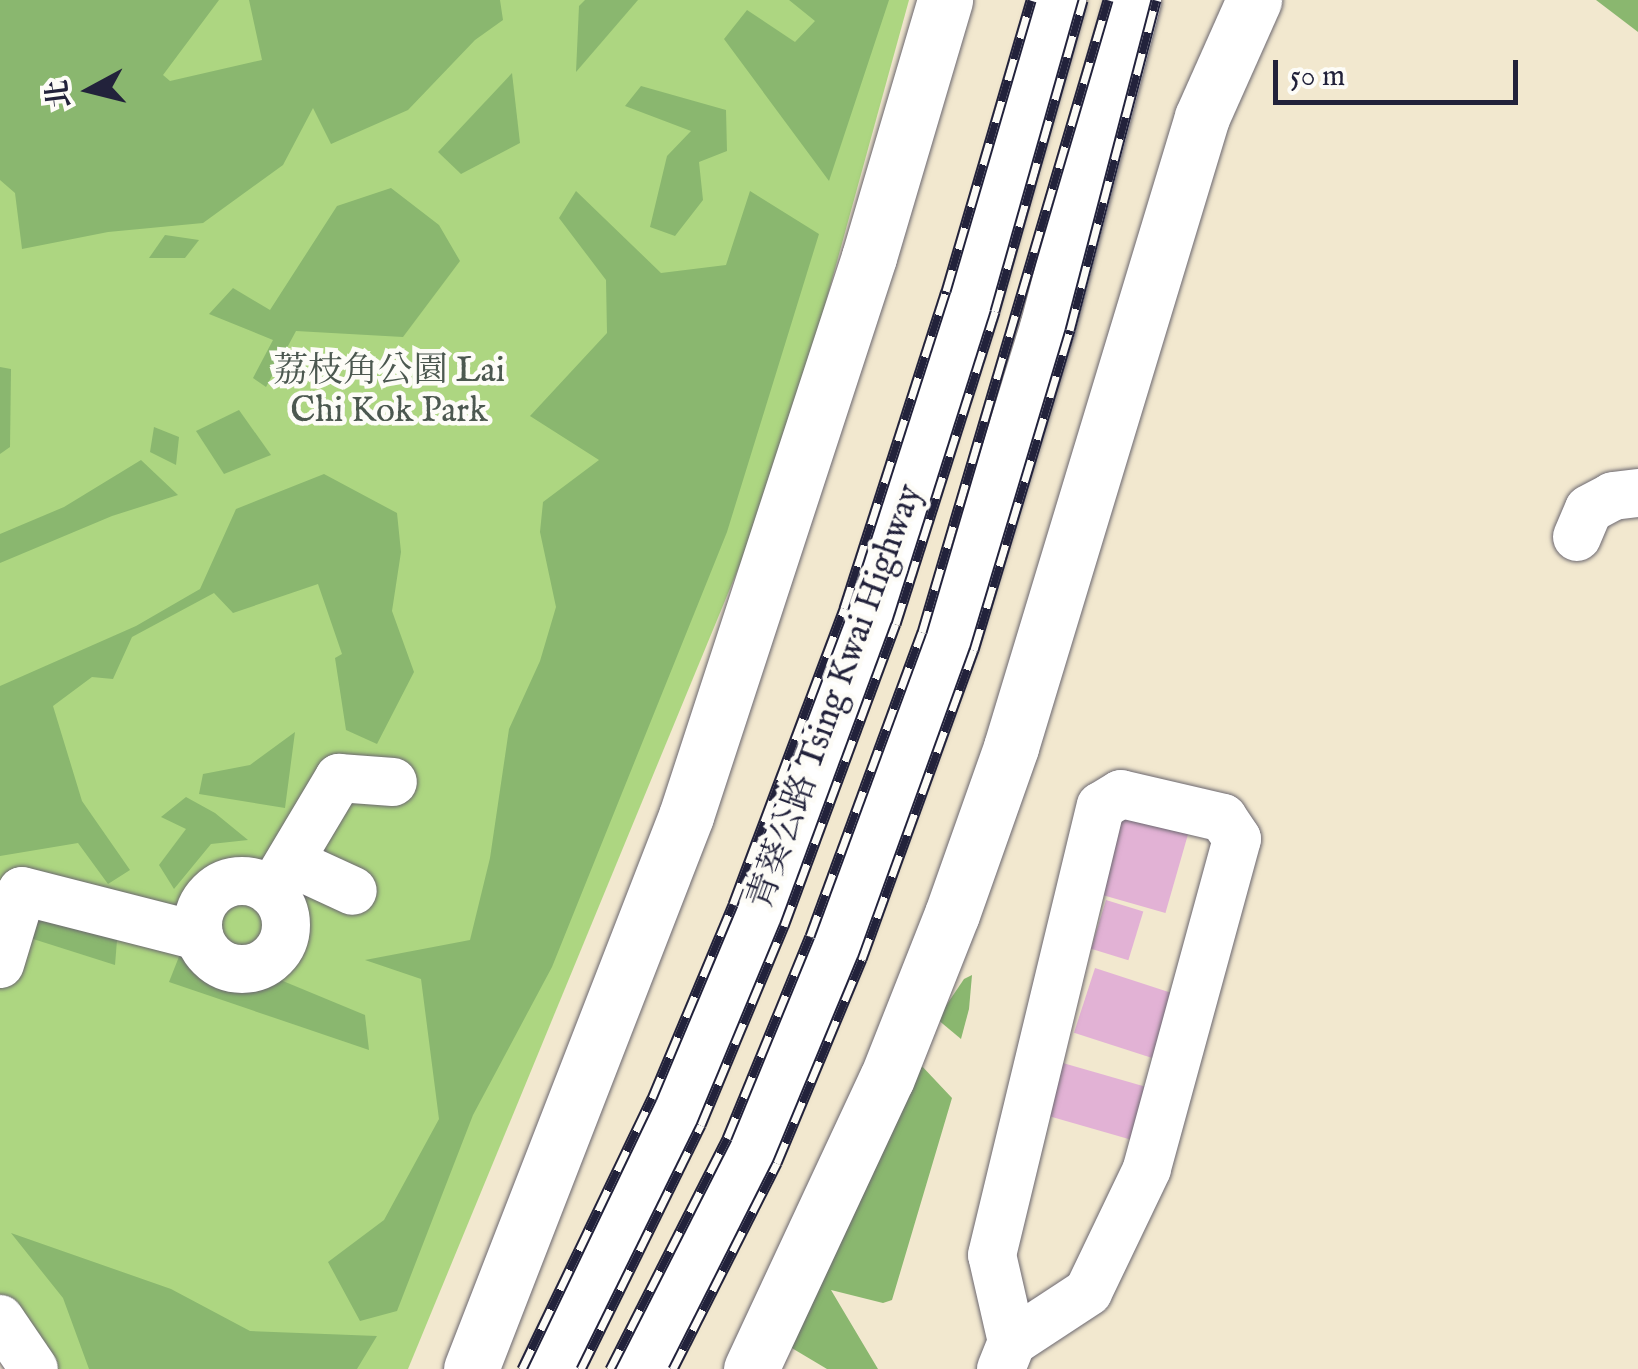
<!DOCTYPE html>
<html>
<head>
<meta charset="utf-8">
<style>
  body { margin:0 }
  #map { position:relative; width:1638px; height:1369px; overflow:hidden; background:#f2e8cf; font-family:"IM FELL English","Noto Serif TC",serif }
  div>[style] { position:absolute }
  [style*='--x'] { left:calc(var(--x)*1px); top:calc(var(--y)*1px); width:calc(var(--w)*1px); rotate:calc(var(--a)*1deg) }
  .green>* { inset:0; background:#add681 }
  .forest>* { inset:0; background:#8ab76f }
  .building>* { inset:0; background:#e2b2d5; transform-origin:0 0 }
  .roads { filter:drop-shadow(0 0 2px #6b676f) drop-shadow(0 0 2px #6b676f) }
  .minor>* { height:48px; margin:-24px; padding:0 24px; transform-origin:24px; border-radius:24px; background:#fff }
  .minor>.ring { margin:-24px; padding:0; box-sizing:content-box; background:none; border:48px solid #fff; border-radius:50% }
  .highway>* { height:55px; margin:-27.5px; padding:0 27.5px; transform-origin:27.5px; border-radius:27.5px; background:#fff }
  .rail>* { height:11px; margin-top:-5.5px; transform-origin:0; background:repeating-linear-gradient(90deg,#fdfcf7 0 22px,#22223b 0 44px); box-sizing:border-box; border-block:2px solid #22223b }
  span { translate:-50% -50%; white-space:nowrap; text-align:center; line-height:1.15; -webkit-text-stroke:9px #fdfcf7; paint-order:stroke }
  .park-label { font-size:35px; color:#4c5850 }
  .street-label { font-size:35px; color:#22223b }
  .north { position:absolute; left:40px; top:40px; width:100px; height:100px; -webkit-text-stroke:8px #fdfcf7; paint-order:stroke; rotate:263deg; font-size:28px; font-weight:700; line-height:40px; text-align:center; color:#22223b }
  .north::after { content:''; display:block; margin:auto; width:35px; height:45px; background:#22223b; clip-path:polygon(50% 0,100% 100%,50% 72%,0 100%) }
  .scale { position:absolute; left:1273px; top:60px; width:245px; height:45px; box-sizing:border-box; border:5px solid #22223b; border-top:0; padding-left:12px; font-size:30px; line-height:35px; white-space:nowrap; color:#22223b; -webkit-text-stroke:8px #fdfcf7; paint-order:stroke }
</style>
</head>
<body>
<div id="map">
  <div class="green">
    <i style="clip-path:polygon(0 0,909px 0,781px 465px,408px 1369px,14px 1369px,0 1359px)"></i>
  </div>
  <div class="forest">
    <i style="clip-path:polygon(0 0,219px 0,163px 75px,170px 81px,262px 60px,249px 0,500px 0,503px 20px,475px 40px,408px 110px,331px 144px,313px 108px,283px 165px,203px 223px,108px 232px,22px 249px,15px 193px,0 180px)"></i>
    <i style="clip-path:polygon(585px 0,638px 0,576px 72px,579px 6px)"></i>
    <i style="clip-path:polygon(789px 0,889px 0,829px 181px,724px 39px,747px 10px,795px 42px,815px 21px)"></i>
    <i style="clip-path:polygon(1596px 0,1638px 0,1638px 32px)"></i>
    <i style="clip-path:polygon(512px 73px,520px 143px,461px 174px,438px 152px)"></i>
    <i style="clip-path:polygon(641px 86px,726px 110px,727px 151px,699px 162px,703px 200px,675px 236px,650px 227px,667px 156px,691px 131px,625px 106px)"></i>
    <i style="clip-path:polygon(391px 188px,439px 225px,460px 261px,403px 337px,296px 331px,266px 387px,253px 378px,273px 340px,209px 314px,233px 288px,270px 310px,337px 206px)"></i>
    <i style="clip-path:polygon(576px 191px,661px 273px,726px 265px,750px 191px,819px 234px,727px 532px,552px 967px,473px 1115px,397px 1311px,360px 1321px,328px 1262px,384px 1220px,439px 1119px,421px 979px,365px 960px,470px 940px,490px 858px,509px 729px,540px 661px,556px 607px,540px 532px,543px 502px,599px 460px,530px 416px,607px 333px,606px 280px,559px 218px)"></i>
    <i style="clip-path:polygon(165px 235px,199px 240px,185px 258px,149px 258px)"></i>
    <i style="clip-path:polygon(0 367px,11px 369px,10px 447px,0 454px)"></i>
    <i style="clip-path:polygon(239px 410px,271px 455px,224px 474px,196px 431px)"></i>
    <i style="clip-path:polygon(154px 427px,179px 437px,176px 465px,150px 452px)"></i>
    <i style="clip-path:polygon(141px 460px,178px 495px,112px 516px,0 563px,0 534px,64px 507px)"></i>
    <i style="clip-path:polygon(324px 474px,397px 513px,401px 552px,392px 611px,414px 672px,377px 744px,346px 730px,335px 658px,342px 654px,318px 584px,233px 613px,214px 593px,132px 637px,113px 679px,92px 677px,53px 706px,82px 801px,130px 870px,108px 884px,78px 843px,0 856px,0 686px,136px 626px,200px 589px,236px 509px)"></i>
    <i style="clip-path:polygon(295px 732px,285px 808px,199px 794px,203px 774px,250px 765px)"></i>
    <i style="clip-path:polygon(186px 797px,215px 813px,248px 840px,211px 844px,174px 889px,159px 865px,186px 829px,161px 817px)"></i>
    <i style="clip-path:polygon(31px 911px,118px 928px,115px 965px,30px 938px)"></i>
    <i style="clip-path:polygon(182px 949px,266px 974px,365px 1015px,369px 1050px,169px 982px)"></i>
    <i style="clip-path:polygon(972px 975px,969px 1009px,961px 1039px,937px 1019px,964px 979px)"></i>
    <i style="clip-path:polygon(902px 1045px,952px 1098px,892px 1300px,883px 1303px,831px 1290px,878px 1369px,827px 1369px,780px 1341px)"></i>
    <i style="clip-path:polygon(11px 1233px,171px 1289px,250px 1331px,377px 1336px,357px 1369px,89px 1369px,63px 1298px)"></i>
  </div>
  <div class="building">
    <i style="left:1122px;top:807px;width:71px;height:90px;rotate:16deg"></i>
    <i style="left:1106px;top:900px;width:39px;height:51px;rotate:17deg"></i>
    <i style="left:1095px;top:968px;width:83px;height:68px;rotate:18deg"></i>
    <i style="left:1049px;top:1059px;width:104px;height:55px;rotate:16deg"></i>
  </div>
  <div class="roads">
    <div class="minor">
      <i style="--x:1577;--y:537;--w:30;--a:-67"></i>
      <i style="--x:1589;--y:509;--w:27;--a:-28"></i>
      <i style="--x:1613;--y:496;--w:25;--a:-7"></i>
      <i style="--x:290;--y:862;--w:69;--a:24.7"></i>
      <i class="ring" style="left:198px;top:881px;width:40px;height:40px"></i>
      <i style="--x:271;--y:892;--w:133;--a:-59.2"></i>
      <i style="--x:339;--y:778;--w:54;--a:4.2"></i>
      <i style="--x:0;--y:964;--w:76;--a:-73.2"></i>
      <i style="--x:22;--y:891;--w:183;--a:14.3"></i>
      <i style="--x:0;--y:1319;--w:60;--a:55.8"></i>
      <i style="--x:1001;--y:1369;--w:29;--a:-68"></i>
      <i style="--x:1012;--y:1342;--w:89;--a:-102.9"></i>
      <i style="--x:992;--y:1255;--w:462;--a:-76.4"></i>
      <i style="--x:1101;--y:806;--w:23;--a:-31"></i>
      <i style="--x:1121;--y:794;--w:105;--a:13.2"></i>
      <i style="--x:1223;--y:818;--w:25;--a:56"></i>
      <i style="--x:1237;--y:839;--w:342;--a:105.3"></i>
      <i style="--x:1147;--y:1169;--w:136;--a:115.6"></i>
      <i style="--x:1088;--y:1292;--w:91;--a:146.7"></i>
    </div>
    <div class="highway">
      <i style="--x:471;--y:1369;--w:593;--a:-68.75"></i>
      <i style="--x:686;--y:816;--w:588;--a:-71.87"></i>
      <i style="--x:869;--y:257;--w:268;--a:-73.5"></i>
      <i style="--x:550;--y:1369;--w:287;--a:-63.7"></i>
      <i style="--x:677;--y:1112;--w:213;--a:-67.6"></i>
      <i style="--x:758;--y:915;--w:319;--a:-69.6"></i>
      <i style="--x:869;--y:616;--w:330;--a:-72"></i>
      <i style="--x:971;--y:302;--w:314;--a:-73.9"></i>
      <i style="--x:642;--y:1369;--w:244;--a:-63.2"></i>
      <i style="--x:752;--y:1151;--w:221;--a:-67.1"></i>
      <i style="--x:838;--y:947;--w:326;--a:-69.9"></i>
      <i style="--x:950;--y:641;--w:328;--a:-72.8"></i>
      <i style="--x:1047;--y:328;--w:339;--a:-75.3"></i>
      <i style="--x:751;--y:1369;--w:321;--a:-65"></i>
      <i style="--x:887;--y:1078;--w:176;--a:-68.4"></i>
      <i style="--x:952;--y:914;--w:177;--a:-70.5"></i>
      <i style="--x:1011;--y:747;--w:658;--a:-73.13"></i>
      <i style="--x:1202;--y:117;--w:128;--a:-66"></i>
    </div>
  </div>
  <div class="rail">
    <i style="--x:522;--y:1369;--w:301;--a:-64.4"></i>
    <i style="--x:652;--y:1098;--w:210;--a:-67.3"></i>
    <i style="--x:733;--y:904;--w:316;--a:-69.4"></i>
    <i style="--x:844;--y:608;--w:333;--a:-72.2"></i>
    <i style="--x:946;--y:291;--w:303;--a:-73.7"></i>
    <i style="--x:581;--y:1369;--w:272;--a:-63.8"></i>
    <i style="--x:701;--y:1125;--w:216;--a:-67.4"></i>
    <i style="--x:784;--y:926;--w:322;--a:-69.7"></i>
    <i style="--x:896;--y:624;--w:328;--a:-72.4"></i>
    <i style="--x:995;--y:311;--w:323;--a:-74.2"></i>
    <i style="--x:610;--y:1369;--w:259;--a:-63.1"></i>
    <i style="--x:727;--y:1138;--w:218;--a:-67.7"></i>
    <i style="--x:810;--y:936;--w:324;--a:-69.8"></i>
    <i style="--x:922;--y:632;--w:659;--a:-73.6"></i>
    <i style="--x:673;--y:1369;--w:231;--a:-63.2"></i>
    <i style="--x:777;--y:1163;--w:221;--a:-67.4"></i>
    <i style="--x:862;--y:959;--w:329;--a:-70.1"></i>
    <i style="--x:974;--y:650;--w:334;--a:-73.3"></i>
    <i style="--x:1070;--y:330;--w:341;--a:-75.4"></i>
  </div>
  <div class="park-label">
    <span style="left:389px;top:392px">荔枝角公園 Lai<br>Chi Kok Park</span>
  </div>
  <div class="street-label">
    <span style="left:836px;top:697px;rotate:-70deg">青葵公路 Tsing Kwai Highway</span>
  </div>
  <div class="north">北</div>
  <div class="scale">50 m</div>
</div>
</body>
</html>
